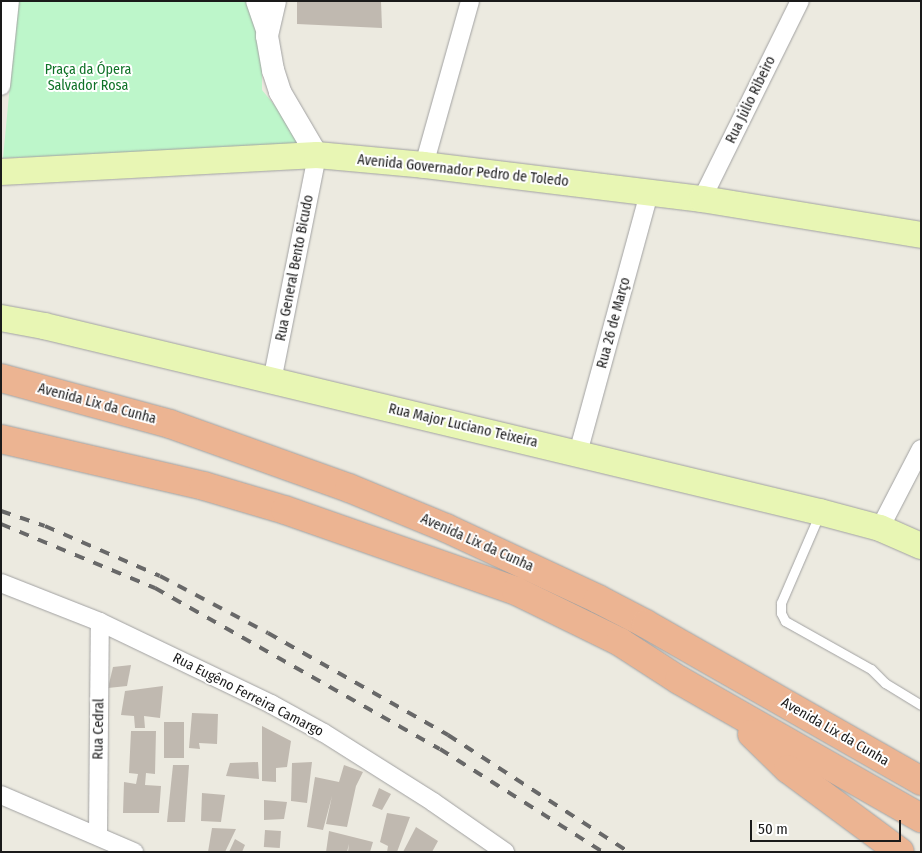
<!DOCTYPE html>
<html>
<head>
<meta charset="utf-8">
<style>
  body { margin:0 }
  #map { position:relative; width:922px; height:853px; overflow:hidden; background:#eceae0; font-family:"Fira Sans Condensed",sans-serif }
  div>[style] { position:absolute }
  [style*='--x'] { left:calc(var(--x)*1px); top:calc(var(--y)*1px); width:calc(var(--w)*1px); rotate:calc(var(--a)*1deg) }
  .park>* { inset:0; background:#bdf6ca }
  .building>* { inset:0; background:#c0b9b0; transform-origin:0 0 }
  .roads { filter:drop-shadow(0 0 1px #a1a1a1) drop-shadow(0 0 1px #a1a1a1) }
  .service>* { height:9px; margin:-4.5px; padding:0 4.5px; transform-origin:4.5px; border-radius:4.5px; background:#fff }
  .minor>* { height:18px; margin:-9px; padding:0 9px; transform-origin:9px; border-radius:9px; background:#fff }
  .tertiary>* { height:22px; margin:-11px; padding:0 11px; transform-origin:11px; border-radius:11px; background:#fff }
  .secondary>* { height:26px; margin:-13px; padding:0 13px; transform-origin:13px; border-radius:13px; background:#e8f6b4 }
  .trunk>* { height:28px; margin:-14px; padding:0 14px; transform-origin:14px; border-radius:14px; background:#ecb492 }
  .rail>* { height:4px; margin-top:-2px; transform-origin:0; background:repeating-linear-gradient(90deg,#686868 0 10px,transparent 0 20px) }
  span { translate:-50% -50%; white-space:nowrap; text-align:center; line-height:1.15; -webkit-text-stroke:4px #fff; paint-order:stroke }
  .park-label { font-size:14px; color:#0f7227 }
  .street-label { font-size:14px; color:#1a1a1a }
  .frame { position:absolute; inset:0; border:2px solid #1a1a1a; pointer-events:none }
  .scale { position:absolute; left:750px; top:820px; width:151px; height:22px; box-sizing:border-box; border:2px solid #1a1a1a; border-top:0; padding-left:6px; font-size:15px; line-height:18px; white-space:nowrap; color:#1a1a1a; -webkit-text-stroke:4px #fff; paint-order:stroke }
</style>
</head>
<body>
<div id="map">
  <div class="park">
    <i style="clip-path:polygon(18px 1px,247px 1px,262px 40px,262px 90px,310px 148px,3px 158px)"></i>
  </div>
  <div class="building">
    <i style="clip-path:polygon(297px 1px,381px 1px,382px 28px,297px 24px)"></i>
    <i style="clip-path:polygon(131px 665px,127px 686px,108px 688px,113px 667px)"></i>
    <i style="clip-path:polygon(163px 686px,160px 718px,144px 716px,145px 728px,135px 728px,134px 716px,121px 715px,125px 691px)"></i>
    <i style="clip-path:polygon(192px 713px,218px 714px,217px 744px,199px 743px,200px 749px,189px 748px)"></i>
    <i style="left:164px;top:722px;width:20px;height:36px"></i>
    <i style="clip-path:polygon(262px 726px,291px 741px,287px 767px,276px 768px,276px 782px,262px 781px)"></i>
    <i style="clip-path:polygon(131px 731px,156px 731px,155px 774px,146px 773px,145px 785px,161px 786px,159px 813px,123px 813px,124px 782px,136px 784px,138px 774px,129px 773px)"></i>
    <i style="clip-path:polygon(258px 762px,259px 779px,226px 776px,230px 763px)"></i>
    <i style="clip-path:polygon(312px 762px,307px 803px,291px 801px,292px 763px)"></i>
    <i style="clip-path:polygon(173px 765px,189px 765px,185px 822px,167px 822px)"></i>
    <i style="clip-path:polygon(344px 765px,363px 772px,356px 786px,347px 827px,326px 824px,332px 796px,323px 830px,307px 827px,315px 777px,339px 782px)"></i>
    <i style="clip-path:polygon(379px 788px,391px 794px,382px 810px,372px 806px)"></i>
    <i style="clip-path:polygon(202px 793px,225px 795px,221px 822px,201px 821px)"></i>
    <i style="clip-path:polygon(264px 800px,287px 802px,284px 819px,264px 820px)"></i>
    <i style="clip-path:polygon(387px 813px,410px 817px,397px 852px,387px 852px,388px 846px,380px 842px)"></i>
    <i style="clip-path:polygon(416px 827px,438px 841px,432px 852px,403px 852px)"></i>
    <i style="clip-path:polygon(212px 828px,236px 829px,225px 852px,208px 852px)"></i>
    <i style="left:265px;top:830px;width:16px;height:17px;rotate:4deg"></i>
    <i style="clip-path:polygon(329px 831px,373px 842px,370px 852px,348px 852px,349px 844px,347px 852px,326px 852px)"></i>
    <i style="clip-path:polygon(235px 839px,245px 845px,242px 852px,229px 852px)"></i>
  </div>
  <div class="roads">
    <div class="service">
      <i style="--x:819;--y:515;--w:96;--a:113.4"></i>
      <i style="--x:781;--y:603;--w:10;--a:90"></i>
      <i style="--x:781;--y:613;--w:9;--a:63"></i>
      <i style="--x:785;--y:621;--w:98;--a:29.2"></i>
      <i style="--x:871;--y:669;--w:20;--a:45"></i>
      <i style="--x:885;--y:683;--w:42;--a:31.4"></i>
    </div>
    <div class="minor">
      <i style="--x:255;--y:1;--w:37;--a:71"></i>
      <i style="--x:1;--y:86;--w:85;--a:-84"></i>
      <i style="--x:424;--y:165;--w:170;--a:-74.3"></i>
      <i style="--x:702;--y:199;--w:221;--a:-63.7"></i>
      <i style="--x:272;--y:381;--w:230;--a:-78.7"></i>
      <i style="--x:578;--y:453;--w:270;--a:-74.7"></i>
      <i style="--x:880;--y:528;--w:89;--a:-62.6"></i>
      <i style="--x:1;--y:583;--w:106;--a:21.5"></i>
      <i style="--x:100;--y:622;--w:190;--a:25.6"></i>
      <i style="--x:271;--y:704;--w:60;--a:28.7"></i>
      <i style="--x:324;--y:733;--w:129;--a:32.3"></i>
      <i style="--x:433;--y:802;--w:88;--a:34.8"></i>
      <i style="--x:1;--y:795;--w:145;--a:23.2"></i>
      <i style="--x:98;--y:835;--w:213;--a:-89.5"></i>
    </div>
    <div class="tertiary">
      <i style="--x:275;--y:1;--w:36;--a:103"></i>
      <i style="--x:267;--y:36;--w:35;--a:80"></i>
      <i style="--x:273;--y:70;--w:23;--a:72"></i>
      <i style="--x:280;--y:92;--w:73;--a:59.6"></i>
    </div>
    <div class="secondary">
      <i style="--x:1;--y:172;--w:316;--a:-3.1"></i>
      <i style="--x:317;--y:155;--w:107;--a:5.3"></i>
      <i style="--x:424;--y:165;--w:280;--a:7"></i>
      <i style="--x:702;--y:199;--w:222;--a:9.3"></i>
      <i style="--x:1;--y:318;--w:44;--a:10.5"></i>
      <i style="--x:44;--y:326;--w:798;--a:13.48"></i>
      <i style="--x:820;--y:512;--w:62;--a:14.9"></i>
      <i style="--x:880;--y:528;--w:45;--a:23.7"></i>
    </div>
    <div class="trunk">
      <i style="--x:1;--y:378;--w:175;--a:15.2"></i>
      <i style="--x:170;--y:424;--w:190;--a:19.7"></i>
      <i style="--x:349;--y:488;--w:105;--a:22.4"></i>
      <i style="--x:446;--y:528;--w:168;--a:25"></i>
      <i style="--x:598;--y:599;--w:54;--a:27.5"></i>
      <i style="--x:646;--y:624;--w:317;--a:29.7"></i>
      <i style="--x:1;--y:439;--w:208;--a:13"></i>
      <i style="--x:204;--y:486;--w:84;--a:16.5"></i>
      <i style="--x:285;--y:510;--w:245;--a:19.3"></i>
      <i style="--x:516;--y:591;--w:116;--a:26.1"></i>
      <i style="--x:620;--y:642;--w:70;--a:32.8"></i>
      <i style="--x:679;--y:680;--w:279;--a:29.7"></i>
      <i style="--x:752;--y:734;--w:50;--a:44.2"></i>
      <i style="--x:788;--y:769;--w:139;--a:36.5"></i>
    </div>
  </div>
  <div class="rail">
    <i style="--x:1;--y:511;--w:46;--a:18.8"></i>
    <i style="--x:45;--y:526;--w:125;--a:23.5"></i>
    <i style="--x:160;--y:576;--w:122;--a:27.8"></i>
    <i style="--x:268;--y:633;--w:207;--a:29.5"></i>
    <i style="--x:448;--y:735;--w:216;--a:32.9"></i>
    <i style="--x:1;--y:524;--w:167;--a:22.6"></i>
    <i style="--x:155;--y:588;--w:327;--a:29.5"></i>
    <i style="--x:440;--y:749;--w:193;--a:32.3"></i>
  </div>
  <div class="park-label">
    <span style="left:88px;top:78px">Praça da Ópera<br>Salvador Rosa</span>
  </div>
  <div class="street-label">
    <span style="left:751px;top:100px;rotate:-64deg">Rua Júlio Ribeiro</span>
    <span style="left:463px;top:171px;rotate:6deg">Avenida Governador Pedro de Toledo</span>
    <span style="left:295px;top:268px;rotate:-79deg">Rua General Bento Bicudo</span>
    <span style="left:614px;top:323px;rotate:-75deg">Rua 26 de Março</span>
    <span style="left:97px;top:404px;rotate:15deg">Avenida Lix da Cunha</span>
    <span style="left:463px;top:426px;rotate:13deg">Rua Major Luciano Teixeira</span>
    <span style="left:477px;top:543px;rotate:24deg">Avenida Lix da Cunha</span>
    <span style="left:248px;top:695px;rotate:27deg">Rua Eugêno Ferreira Camargo</span>
    <span style="left:99px;top:729px;rotate:-89deg">Rua Cedral</span>
    <span style="left:835px;top:732px;rotate:30deg">Avenida Lix da Cunha</span>
  </div>
  <div class="frame"></div>
  <div class="scale">50 m</div>
</div>
</body>
</html>
